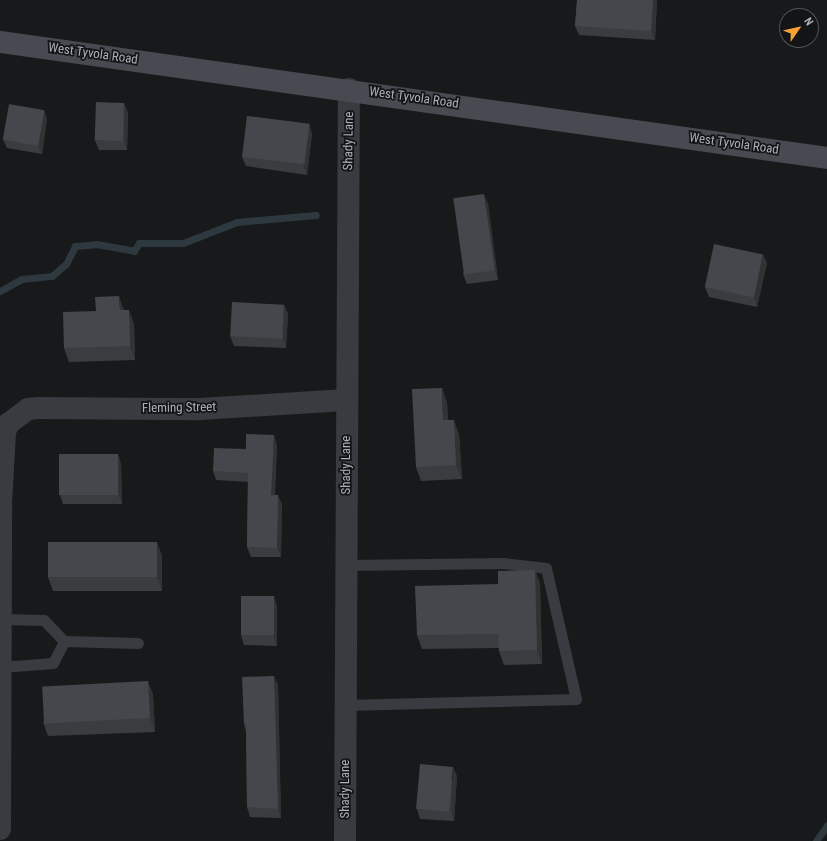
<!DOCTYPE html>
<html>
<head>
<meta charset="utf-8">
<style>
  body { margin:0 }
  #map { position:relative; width:827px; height:841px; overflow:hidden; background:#18191b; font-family:"Roboto Condensed",sans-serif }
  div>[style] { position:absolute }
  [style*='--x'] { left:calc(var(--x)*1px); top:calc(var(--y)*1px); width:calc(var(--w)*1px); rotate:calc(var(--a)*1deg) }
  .stream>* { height:7px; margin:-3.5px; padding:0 3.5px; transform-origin:3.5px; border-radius:3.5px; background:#2e393f }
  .lane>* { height:11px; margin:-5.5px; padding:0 5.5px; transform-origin:5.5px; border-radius:5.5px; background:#393b40 }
  .street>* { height:22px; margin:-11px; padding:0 11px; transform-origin:11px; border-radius:11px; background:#393b40 }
  .secondary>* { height:22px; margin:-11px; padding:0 11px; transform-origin:11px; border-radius:11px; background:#474a50 }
  .wall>* { inset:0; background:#3a3d40 }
  .shaded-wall>* { inset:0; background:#303234 }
  .building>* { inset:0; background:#44474b; transform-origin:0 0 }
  span { translate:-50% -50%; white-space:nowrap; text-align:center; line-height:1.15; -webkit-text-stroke:3.5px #131416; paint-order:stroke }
  .street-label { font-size:13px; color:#aab1bb }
  .north { position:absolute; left:779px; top:8px; width:40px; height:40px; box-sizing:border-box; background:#131416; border:1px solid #4f5358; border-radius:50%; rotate:56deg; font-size:11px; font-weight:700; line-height:16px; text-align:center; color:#aab1bb }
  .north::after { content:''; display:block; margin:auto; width:14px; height:18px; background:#f7a134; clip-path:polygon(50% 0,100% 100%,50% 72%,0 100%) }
</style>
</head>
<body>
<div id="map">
  <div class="stream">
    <i style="--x:0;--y:291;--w:25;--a:-29"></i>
    <i style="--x:22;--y:279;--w:30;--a:-6"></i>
    <i style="--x:52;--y:276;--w:18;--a:-41"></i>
    <i style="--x:66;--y:264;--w:20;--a:-63"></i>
    <i style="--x:75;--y:246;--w:21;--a:-5"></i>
    <i style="--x:96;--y:244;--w:39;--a:10"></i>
    <i style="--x:134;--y:251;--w:9;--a:-58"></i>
    <i style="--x:139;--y:243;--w:44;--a:0"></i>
    <i style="--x:183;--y:243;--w:58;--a:-21.3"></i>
    <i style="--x:237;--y:222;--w:79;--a:-5.1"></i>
    <i style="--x:816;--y:841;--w:19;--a:-55"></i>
  </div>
  <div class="lane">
    <i style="--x:64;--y:641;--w:74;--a:1.5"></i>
    <i style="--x:1;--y:667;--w:52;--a:-4.4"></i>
    <i style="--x:53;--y:663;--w:25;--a:-63"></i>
    <i style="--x:64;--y:641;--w:29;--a:-134"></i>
    <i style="--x:44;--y:620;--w:43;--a:-178.7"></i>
    <i style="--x:345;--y:705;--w:231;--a:-1.5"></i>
    <i style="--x:576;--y:699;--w:134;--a:-102.9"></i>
    <i style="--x:546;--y:568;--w:43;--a:-173.4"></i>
    <i style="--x:503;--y:563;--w:157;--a:179.3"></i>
  </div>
  <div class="street">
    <i style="--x:0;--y:829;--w:325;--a:-89.8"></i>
    <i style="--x:1;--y:504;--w:72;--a:-86.8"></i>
    <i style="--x:5;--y:432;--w:9;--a:-69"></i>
    <i style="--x:8;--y:424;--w:25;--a:-37"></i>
    <i style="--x:28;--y:409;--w:10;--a:-6"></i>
    <i style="--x:38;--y:408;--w:162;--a:0.4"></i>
    <i style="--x:200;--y:409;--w:146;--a:-3.5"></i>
    <i style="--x:345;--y:841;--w:752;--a:-89.7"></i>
  </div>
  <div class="secondary">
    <i style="--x:0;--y:42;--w:835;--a:7.98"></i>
  </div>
  <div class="wall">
    <i style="clip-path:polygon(577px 0,657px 0,655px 40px,579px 35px,575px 26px)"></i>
    <i style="clip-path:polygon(124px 103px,128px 113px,127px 150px,99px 150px,95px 140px)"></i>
    <i style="clip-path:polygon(47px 119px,42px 154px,7px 148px,3px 139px)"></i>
    <i style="clip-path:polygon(309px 124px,312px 134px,307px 175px,246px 166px,242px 157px)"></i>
    <i style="clip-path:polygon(488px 204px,498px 280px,467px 284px,463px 274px)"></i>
    <i style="clip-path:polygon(767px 263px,757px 307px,709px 297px,705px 287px)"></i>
    <i style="clip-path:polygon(284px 305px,288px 314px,286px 348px,234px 346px,230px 336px)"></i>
    <i style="clip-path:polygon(124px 310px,134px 324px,135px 360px,69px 362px,64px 348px,96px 311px)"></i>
    <i style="clip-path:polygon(447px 402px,448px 420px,459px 434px,462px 479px,421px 481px,416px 467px)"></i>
    <i style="clip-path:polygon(277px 445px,275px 495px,282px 504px,281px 557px,251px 557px,247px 547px,248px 482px,216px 480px,213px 471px,246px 449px)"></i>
    <i style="clip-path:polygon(121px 463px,122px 504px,63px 504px,60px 495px)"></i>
    <i style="clip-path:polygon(162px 556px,162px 591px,53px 591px,48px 577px)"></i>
    <i style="clip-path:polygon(535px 570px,540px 584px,542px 664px,504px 665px,499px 651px,499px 648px,422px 649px,417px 635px,498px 584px)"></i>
    <i style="clip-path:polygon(277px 606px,277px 646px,244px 645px,241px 635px)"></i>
    <i style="clip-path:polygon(148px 681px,153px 695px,155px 732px,48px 736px,43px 722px)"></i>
    <i style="clip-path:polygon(278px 685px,281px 818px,250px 817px,247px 807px,246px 732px,244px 724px)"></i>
    <i style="clip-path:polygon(457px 776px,454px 821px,420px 819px,417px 809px)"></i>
  </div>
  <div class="shaded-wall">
    <i style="clip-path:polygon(653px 0,657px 0,655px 40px,651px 31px)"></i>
    <i style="clip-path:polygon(124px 103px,128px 113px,127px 150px,124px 141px)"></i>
    <i style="clip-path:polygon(44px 110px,47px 119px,42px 154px,38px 145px)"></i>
    <i style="clip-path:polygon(309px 124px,312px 134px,307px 175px,303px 165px)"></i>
    <i style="clip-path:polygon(484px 194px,488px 204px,498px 280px,495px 270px)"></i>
    <i style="clip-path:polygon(763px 254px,767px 263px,757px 307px,754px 298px)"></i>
    <i style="clip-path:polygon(119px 296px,124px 310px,120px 310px)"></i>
    <i style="clip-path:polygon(284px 305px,288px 314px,286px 348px,283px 339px)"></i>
    <i style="clip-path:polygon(129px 310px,134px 324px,135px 360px,130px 346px)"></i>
    <i style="clip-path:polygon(442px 388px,447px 402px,448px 434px,443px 420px)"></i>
    <i style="clip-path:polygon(454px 420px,459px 434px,462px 479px,456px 465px)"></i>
    <i style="clip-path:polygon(274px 435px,277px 445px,274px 504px,271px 495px)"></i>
    <i style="clip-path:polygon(118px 454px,121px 463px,122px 504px,118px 494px)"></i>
    <i style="clip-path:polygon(278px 495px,282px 504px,281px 557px,277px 548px)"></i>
    <i style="clip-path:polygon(157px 542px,162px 556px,162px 591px,157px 577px)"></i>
    <i style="clip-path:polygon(535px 570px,540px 584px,542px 664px,537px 650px)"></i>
    <i style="clip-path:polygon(274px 596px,277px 606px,277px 646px,273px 636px)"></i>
    <i style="clip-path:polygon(274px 676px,278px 685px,281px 818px,278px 809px)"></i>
    <i style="clip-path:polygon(148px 681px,153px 695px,155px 732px,150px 718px)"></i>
    <i style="clip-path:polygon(453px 767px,457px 776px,454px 821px,451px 811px)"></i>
  </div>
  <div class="building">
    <i style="clip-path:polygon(577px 0,653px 0,651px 31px,575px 26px)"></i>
    <i style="left:96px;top:102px;width:28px;height:38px;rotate:2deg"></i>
    <i style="left:9px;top:104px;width:36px;height:36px;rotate:10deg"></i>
    <i style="left:247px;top:116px;width:63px;height:41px;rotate:7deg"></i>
    <i style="left:484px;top:194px;width:77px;height:31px;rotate:82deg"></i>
    <i style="left:714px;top:244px;width:50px;height:44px;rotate:12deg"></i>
    <i style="clip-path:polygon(119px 296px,120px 310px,129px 310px,130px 346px,64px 348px,63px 312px,96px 311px,95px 297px)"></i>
    <i style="left:232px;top:302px;width:52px;height:34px;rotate:3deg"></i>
    <i style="clip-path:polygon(442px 388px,443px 420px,454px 420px,456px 465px,416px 467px,412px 389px)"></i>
    <i style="clip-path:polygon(246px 434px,274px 435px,271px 495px,278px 495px,277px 548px,247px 547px,248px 473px,213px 471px,214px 448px,246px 449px)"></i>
    <i style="left:59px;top:454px;width:59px;height:41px"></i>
    <i style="left:48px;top:542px;width:109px;height:35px"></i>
    <i style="clip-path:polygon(535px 570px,537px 650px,499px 651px,498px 634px,417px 635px,415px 586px,498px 584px,498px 571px)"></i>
    <i style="left:241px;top:596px;width:33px;height:39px"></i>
    <i style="clip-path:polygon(274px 676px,278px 809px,247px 807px,246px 724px,244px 724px,242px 677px)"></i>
    <i style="left:148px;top:681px;width:37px;height:106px;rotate:87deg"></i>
    <i style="left:420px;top:764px;width:33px;height:45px;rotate:5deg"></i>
  </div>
  <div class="street-label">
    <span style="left:93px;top:54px;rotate:8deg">West Tyvola Road</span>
    <span style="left:414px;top:98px;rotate:8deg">West Tyvola Road</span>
    <span style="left:349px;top:141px;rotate:-89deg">Shady Lane</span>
    <span style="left:734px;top:144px;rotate:8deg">West Tyvola Road</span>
    <span style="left:179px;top:408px;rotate:-1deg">Fleming Street</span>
    <span style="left:346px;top:465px;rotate:-90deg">Shady Lane</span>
    <span style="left:345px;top:789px;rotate:-90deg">Shady Lane</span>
  </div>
  <div class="north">N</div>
</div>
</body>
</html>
